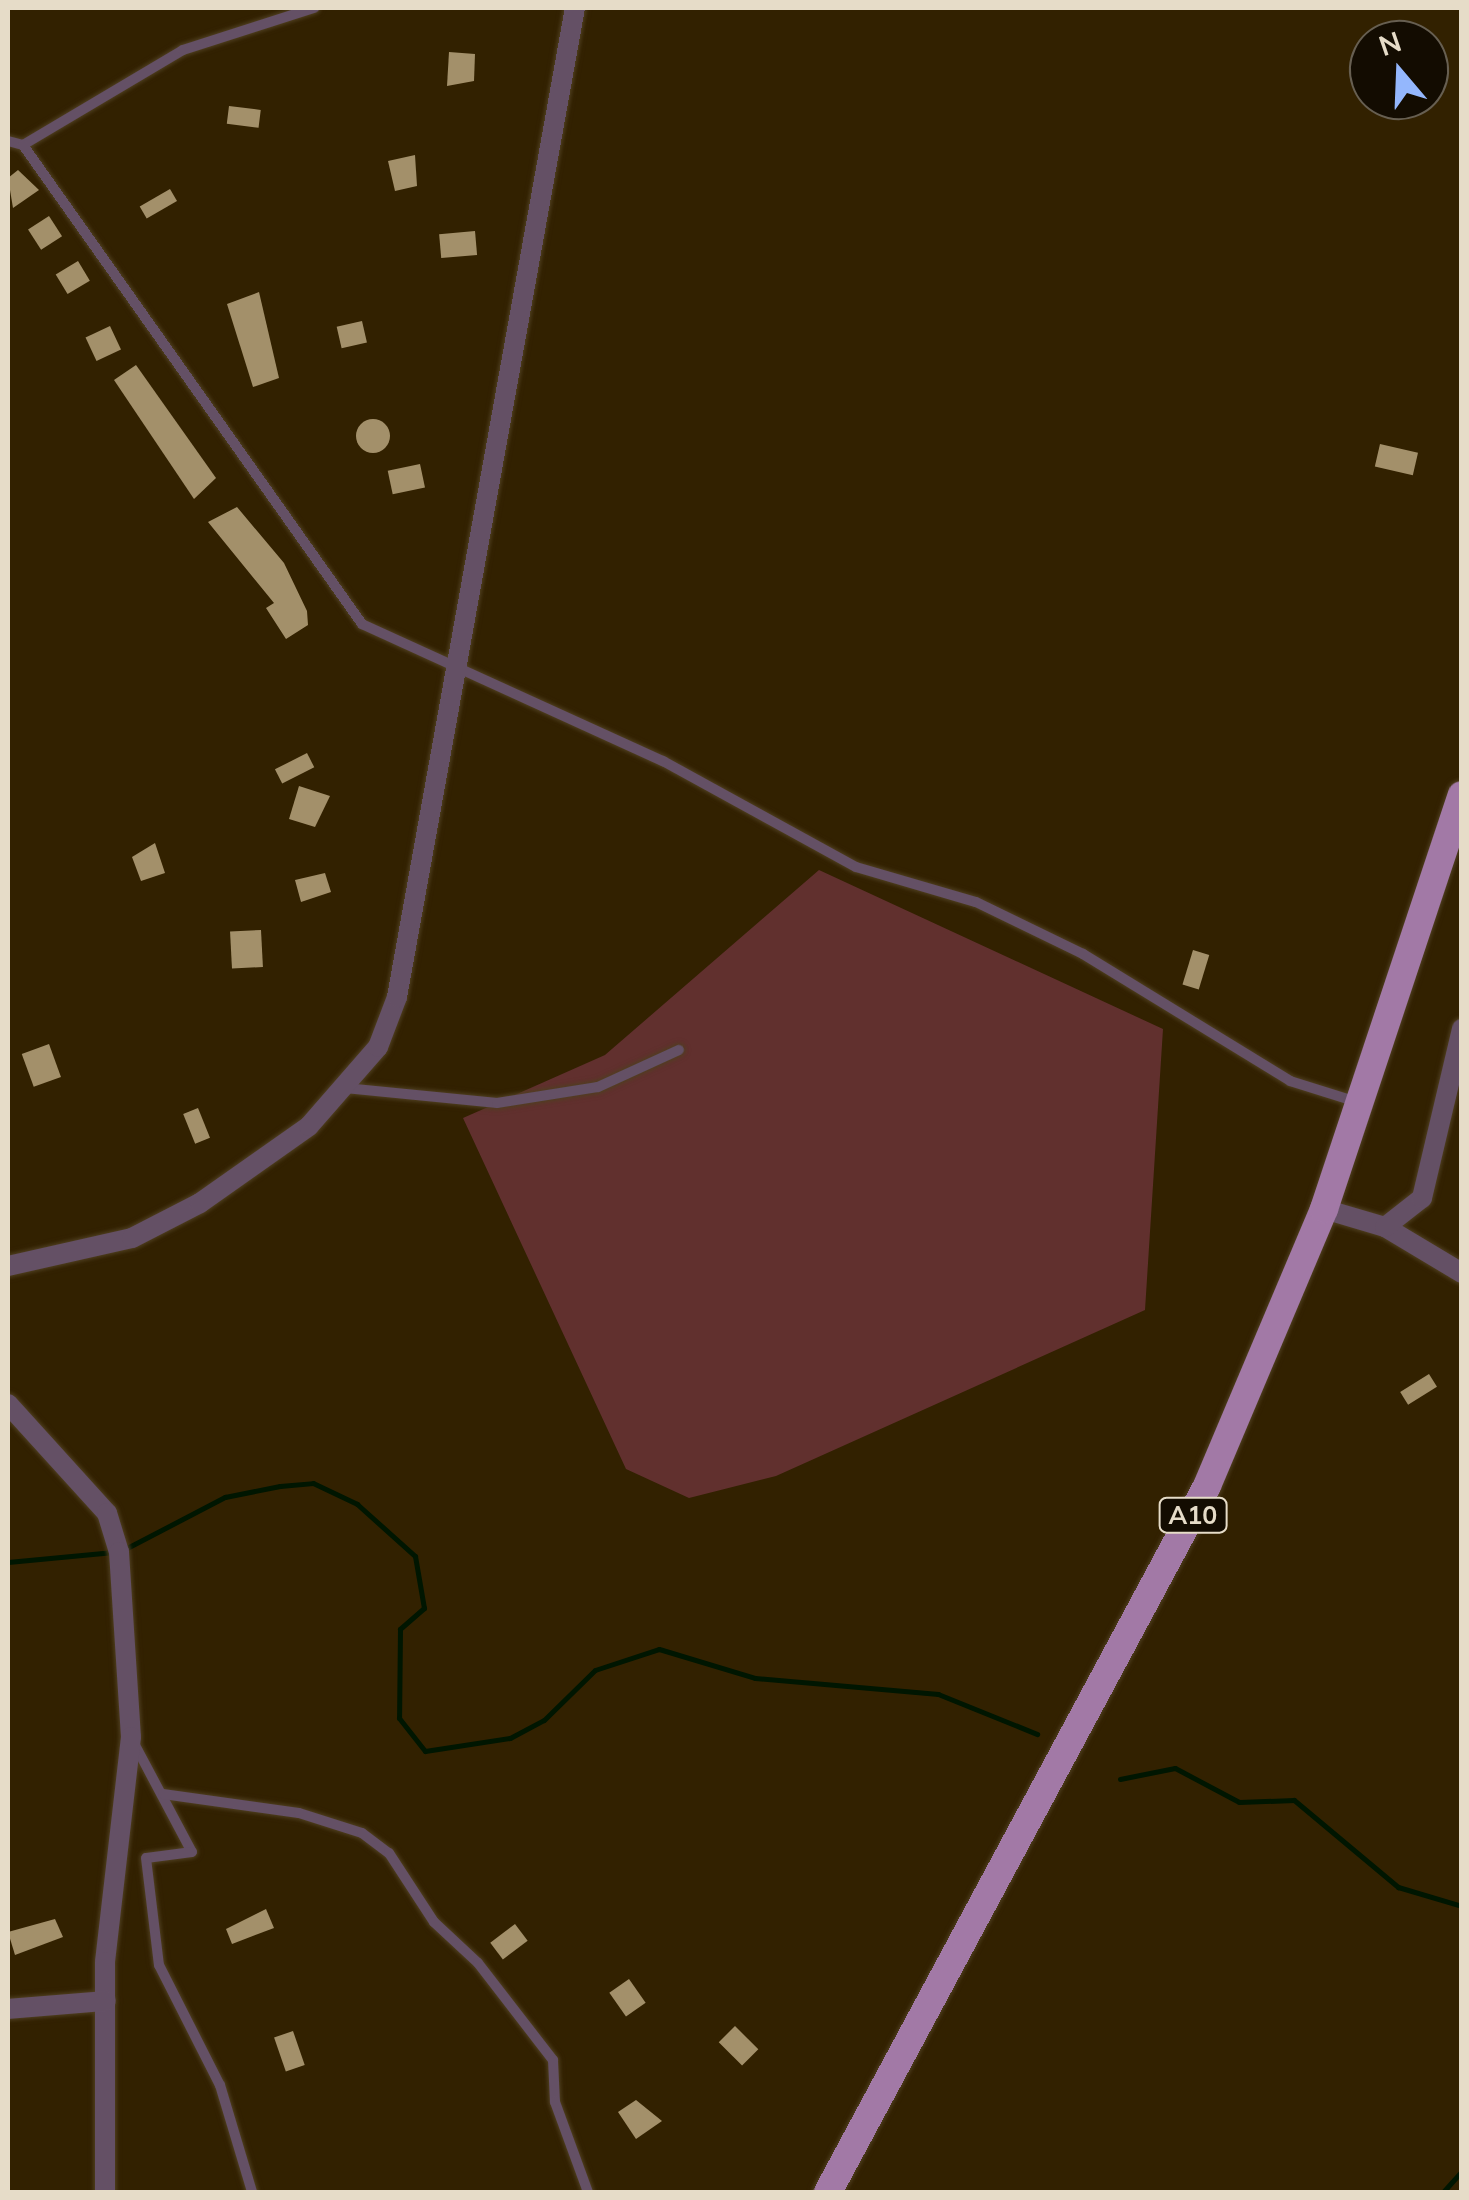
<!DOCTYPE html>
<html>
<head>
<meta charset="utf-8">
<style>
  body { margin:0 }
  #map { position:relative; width:1469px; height:2200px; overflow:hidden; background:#322100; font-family:Mulish,sans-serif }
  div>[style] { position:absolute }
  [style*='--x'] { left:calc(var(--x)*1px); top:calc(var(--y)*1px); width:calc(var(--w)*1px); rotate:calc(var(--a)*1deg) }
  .green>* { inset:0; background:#61302e }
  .stream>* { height:5px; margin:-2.5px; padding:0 2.5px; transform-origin:2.5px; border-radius:2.5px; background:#001601 }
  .building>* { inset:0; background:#a3906a; transform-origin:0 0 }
  .round { border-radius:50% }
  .roads { filter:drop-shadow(0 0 2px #4f3f20) drop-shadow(0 0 2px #4f3f20) }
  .service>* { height:10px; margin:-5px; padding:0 5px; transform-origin:5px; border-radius:5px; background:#645065 }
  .minor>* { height:20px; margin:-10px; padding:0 10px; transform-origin:10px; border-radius:10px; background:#645065 }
  .primary>* { height:28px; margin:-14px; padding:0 14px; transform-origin:14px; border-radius:14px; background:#a279a6 }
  span { translate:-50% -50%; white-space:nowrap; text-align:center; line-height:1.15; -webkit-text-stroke:10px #130c01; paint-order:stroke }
  .shield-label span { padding:2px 8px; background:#130c01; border:2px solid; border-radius:8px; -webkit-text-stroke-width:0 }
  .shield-label { font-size:25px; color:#e6dcc8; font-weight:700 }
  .frame { position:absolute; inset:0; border:10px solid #e6dcc8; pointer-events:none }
  .north { position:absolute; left:1349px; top:20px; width:100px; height:100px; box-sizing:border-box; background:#130c01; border:2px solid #675f51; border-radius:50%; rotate:341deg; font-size:28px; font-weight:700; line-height:40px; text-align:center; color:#e6dcc8 }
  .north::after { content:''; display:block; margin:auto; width:35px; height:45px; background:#94b7fd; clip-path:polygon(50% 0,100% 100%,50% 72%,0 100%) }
</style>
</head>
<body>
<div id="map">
  <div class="green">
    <i style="clip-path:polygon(819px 870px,1163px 1029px,1145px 1310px,776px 1476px,689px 1498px,626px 1469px,463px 1118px,605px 1055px)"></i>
  </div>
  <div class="stream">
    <i style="--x:125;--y:1549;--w:113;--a:-27.5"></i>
    <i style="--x:225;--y:1497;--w:56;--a:-11.3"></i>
    <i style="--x:280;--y:1486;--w:33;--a:-5"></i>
    <i style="--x:313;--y:1483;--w:49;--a:25.5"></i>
    <i style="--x:357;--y:1504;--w:78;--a:41.9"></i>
    <i style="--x:415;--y:1556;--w:53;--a:80.2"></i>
    <i style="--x:424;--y:1608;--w:32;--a:139"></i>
    <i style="--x:400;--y:1629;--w:89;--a:90.6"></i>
    <i style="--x:399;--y:1718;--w:42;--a:51.8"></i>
    <i style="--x:425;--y:1751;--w:86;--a:-8.7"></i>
    <i style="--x:510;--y:1738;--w:38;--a:-28"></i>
    <i style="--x:544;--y:1720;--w:71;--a:-44.4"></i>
    <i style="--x:595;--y:1670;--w:67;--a:-18.2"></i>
    <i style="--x:659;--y:1649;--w:100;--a:16.8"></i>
    <i style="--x:755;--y:1678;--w:184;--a:5"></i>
    <i style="--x:938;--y:1694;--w:107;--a:22"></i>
    <i style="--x:8;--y:1562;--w:106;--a:-5.4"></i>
    <i style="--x:1120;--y:1779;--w:56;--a:-11.3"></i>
    <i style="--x:1175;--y:1768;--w:72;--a:28"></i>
    <i style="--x:1239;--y:1802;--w:55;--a:-2.1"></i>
    <i style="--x:1294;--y:1800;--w:136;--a:39.9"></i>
    <i style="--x:1398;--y:1887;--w:67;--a:16.5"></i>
    <i style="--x:1443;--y:2192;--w:28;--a:-48"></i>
  </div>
  <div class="building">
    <i style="clip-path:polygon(449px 52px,475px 54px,474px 81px,447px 86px)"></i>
    <i style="left:229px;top:106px;width:32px;height:18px;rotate:7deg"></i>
    <i style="clip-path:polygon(415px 155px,417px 186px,395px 191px,388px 161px)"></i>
    <i style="clip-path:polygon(18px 170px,39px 190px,13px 208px,8px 178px)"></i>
    <i style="left:170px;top:189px;width:14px;height:35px;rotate:60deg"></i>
    <i style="left:49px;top:216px;width:24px;height:25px;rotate:57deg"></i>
    <i style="left:475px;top:231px;width:24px;height:36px;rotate:85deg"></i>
    <i style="left:78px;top:261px;width:23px;height:26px;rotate:59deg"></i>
    <i style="clip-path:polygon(259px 292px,279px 378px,253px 387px,227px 304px)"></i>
    <i style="left:362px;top:321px;width:22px;height:26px;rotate:77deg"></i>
    <i style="left:110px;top:326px;width:26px;height:27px;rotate:65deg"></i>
    <i style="clip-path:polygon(136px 365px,216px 478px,194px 499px,114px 380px)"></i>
    <i class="round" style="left:356px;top:419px;width:34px;height:34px"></i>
    <i style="left:1380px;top:444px;width:39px;height:23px;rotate:13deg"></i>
    <i style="left:420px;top:464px;width:24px;height:33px;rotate:78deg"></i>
    <i style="clip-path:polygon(237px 507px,284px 563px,307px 611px,308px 625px,286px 639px,266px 608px,274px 603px,208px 522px)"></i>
    <i style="left:307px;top:753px;width:16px;height:36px;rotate:63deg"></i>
    <i style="clip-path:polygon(299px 786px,330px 796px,315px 827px,289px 819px)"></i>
    <i style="clip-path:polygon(155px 843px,165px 873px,141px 881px,132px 857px)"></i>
    <i style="clip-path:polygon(325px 873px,331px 892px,301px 902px,295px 880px)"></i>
    <i style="left:261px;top:930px;width:37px;height:31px;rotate:87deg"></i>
    <i style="left:1193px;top:950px;width:17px;height:36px;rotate:17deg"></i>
    <i style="left:49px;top:1044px;width:35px;height:29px;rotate:70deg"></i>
    <i style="left:198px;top:1108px;width:32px;height:16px;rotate:68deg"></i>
    <i style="left:1429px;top:1374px;width:15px;height:34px;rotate:58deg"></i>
    <i style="clip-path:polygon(266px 1909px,274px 1928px,232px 1944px,226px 1929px)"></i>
    <i style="clip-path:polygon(55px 1919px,63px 1937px,15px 1955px,8px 1932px)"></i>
    <i style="left:515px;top:1924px;width:21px;height:31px;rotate:53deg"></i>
    <i style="left:629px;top:1979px;width:29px;height:24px;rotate:55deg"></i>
    <i style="left:735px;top:2026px;width:33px;height:23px;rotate:45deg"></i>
    <i style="left:293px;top:2031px;width:36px;height:20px;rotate:71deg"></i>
    <i style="clip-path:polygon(636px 2100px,662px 2121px,636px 2139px,618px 2112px)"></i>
  </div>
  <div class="roads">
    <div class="service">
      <i style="--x:8;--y:141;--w:16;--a:15"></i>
      <i style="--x:23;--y:145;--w:186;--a:-30.7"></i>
      <i style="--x:183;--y:50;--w:138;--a:-17.8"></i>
      <i style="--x:23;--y:145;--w:587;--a:54.71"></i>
      <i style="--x:362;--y:624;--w:331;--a:24.5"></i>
      <i style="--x:663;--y:761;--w:220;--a:28.8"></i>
      <i style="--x:856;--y:867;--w:125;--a:16.3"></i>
      <i style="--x:976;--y:902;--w:119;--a:25.9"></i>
      <i style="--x:1083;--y:954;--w:243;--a:31.5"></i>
      <i style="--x:1290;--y:1081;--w:67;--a:17.4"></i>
      <i style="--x:345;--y:1088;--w:153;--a:5.6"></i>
      <i style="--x:497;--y:1103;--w:102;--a:-9"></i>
      <i style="--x:598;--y:1087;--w:89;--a:-24.6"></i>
      <i style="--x:135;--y:1745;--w:121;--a:62"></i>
      <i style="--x:192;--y:1852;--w:46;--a:172.6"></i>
      <i style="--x:146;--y:1858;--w:108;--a:83.1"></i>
      <i style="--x:159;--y:1965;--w:135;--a:63.1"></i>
      <i style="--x:220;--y:2085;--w:112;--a:73.3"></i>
      <i style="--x:163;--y:1794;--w:137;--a:8"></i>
      <i style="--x:299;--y:1813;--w:66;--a:17.6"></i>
      <i style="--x:362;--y:1833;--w:34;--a:37"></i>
      <i style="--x:389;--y:1853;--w:82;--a:56.9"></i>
      <i style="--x:434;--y:1922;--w:60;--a:43"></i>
      <i style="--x:478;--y:1963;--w:123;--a:52.3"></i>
      <i style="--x:553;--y:2060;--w:42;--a:87.3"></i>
      <i style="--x:555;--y:2102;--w:96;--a:69.9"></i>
    </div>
    <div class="minor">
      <i style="--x:1324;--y:1209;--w:64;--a:16.4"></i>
      <i style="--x:1385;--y:1227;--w:90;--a:30.9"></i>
      <i style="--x:1385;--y:1227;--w:47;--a:-38.1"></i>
      <i style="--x:1422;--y:1198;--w:174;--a:-76.7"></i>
      <i style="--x:8;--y:1266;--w:127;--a:-12.7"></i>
      <i style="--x:132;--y:1238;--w:76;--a:-27.2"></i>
      <i style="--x:200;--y:1203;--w:133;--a:-35.2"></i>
      <i style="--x:309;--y:1126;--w:105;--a:-48.9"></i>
      <i style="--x:378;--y:1047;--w:53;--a:-69.2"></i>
      <i style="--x:397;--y:997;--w:1005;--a:-79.8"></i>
      <i style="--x:8;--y:1404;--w:147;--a:47.8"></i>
      <i style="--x:107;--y:1513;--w:41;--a:72.9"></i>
      <i style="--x:119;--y:1552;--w:185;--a:86.3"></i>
      <i style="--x:131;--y:1737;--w:226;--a:96.6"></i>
      <i style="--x:105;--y:1962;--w:230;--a:90"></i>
      <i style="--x:8;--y:2009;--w:98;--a:-4.7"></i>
    </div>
    <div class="primary">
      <i style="--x:828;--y:2192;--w:801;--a:-61.77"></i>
      <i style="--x:1207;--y:1486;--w:301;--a:-67.1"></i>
      <i style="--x:1324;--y:1209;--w:436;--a:-71.6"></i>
    </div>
  </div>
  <div class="shield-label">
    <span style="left:1193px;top:1515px">A10</span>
  </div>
  <div class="frame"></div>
  <div class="north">N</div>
</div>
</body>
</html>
